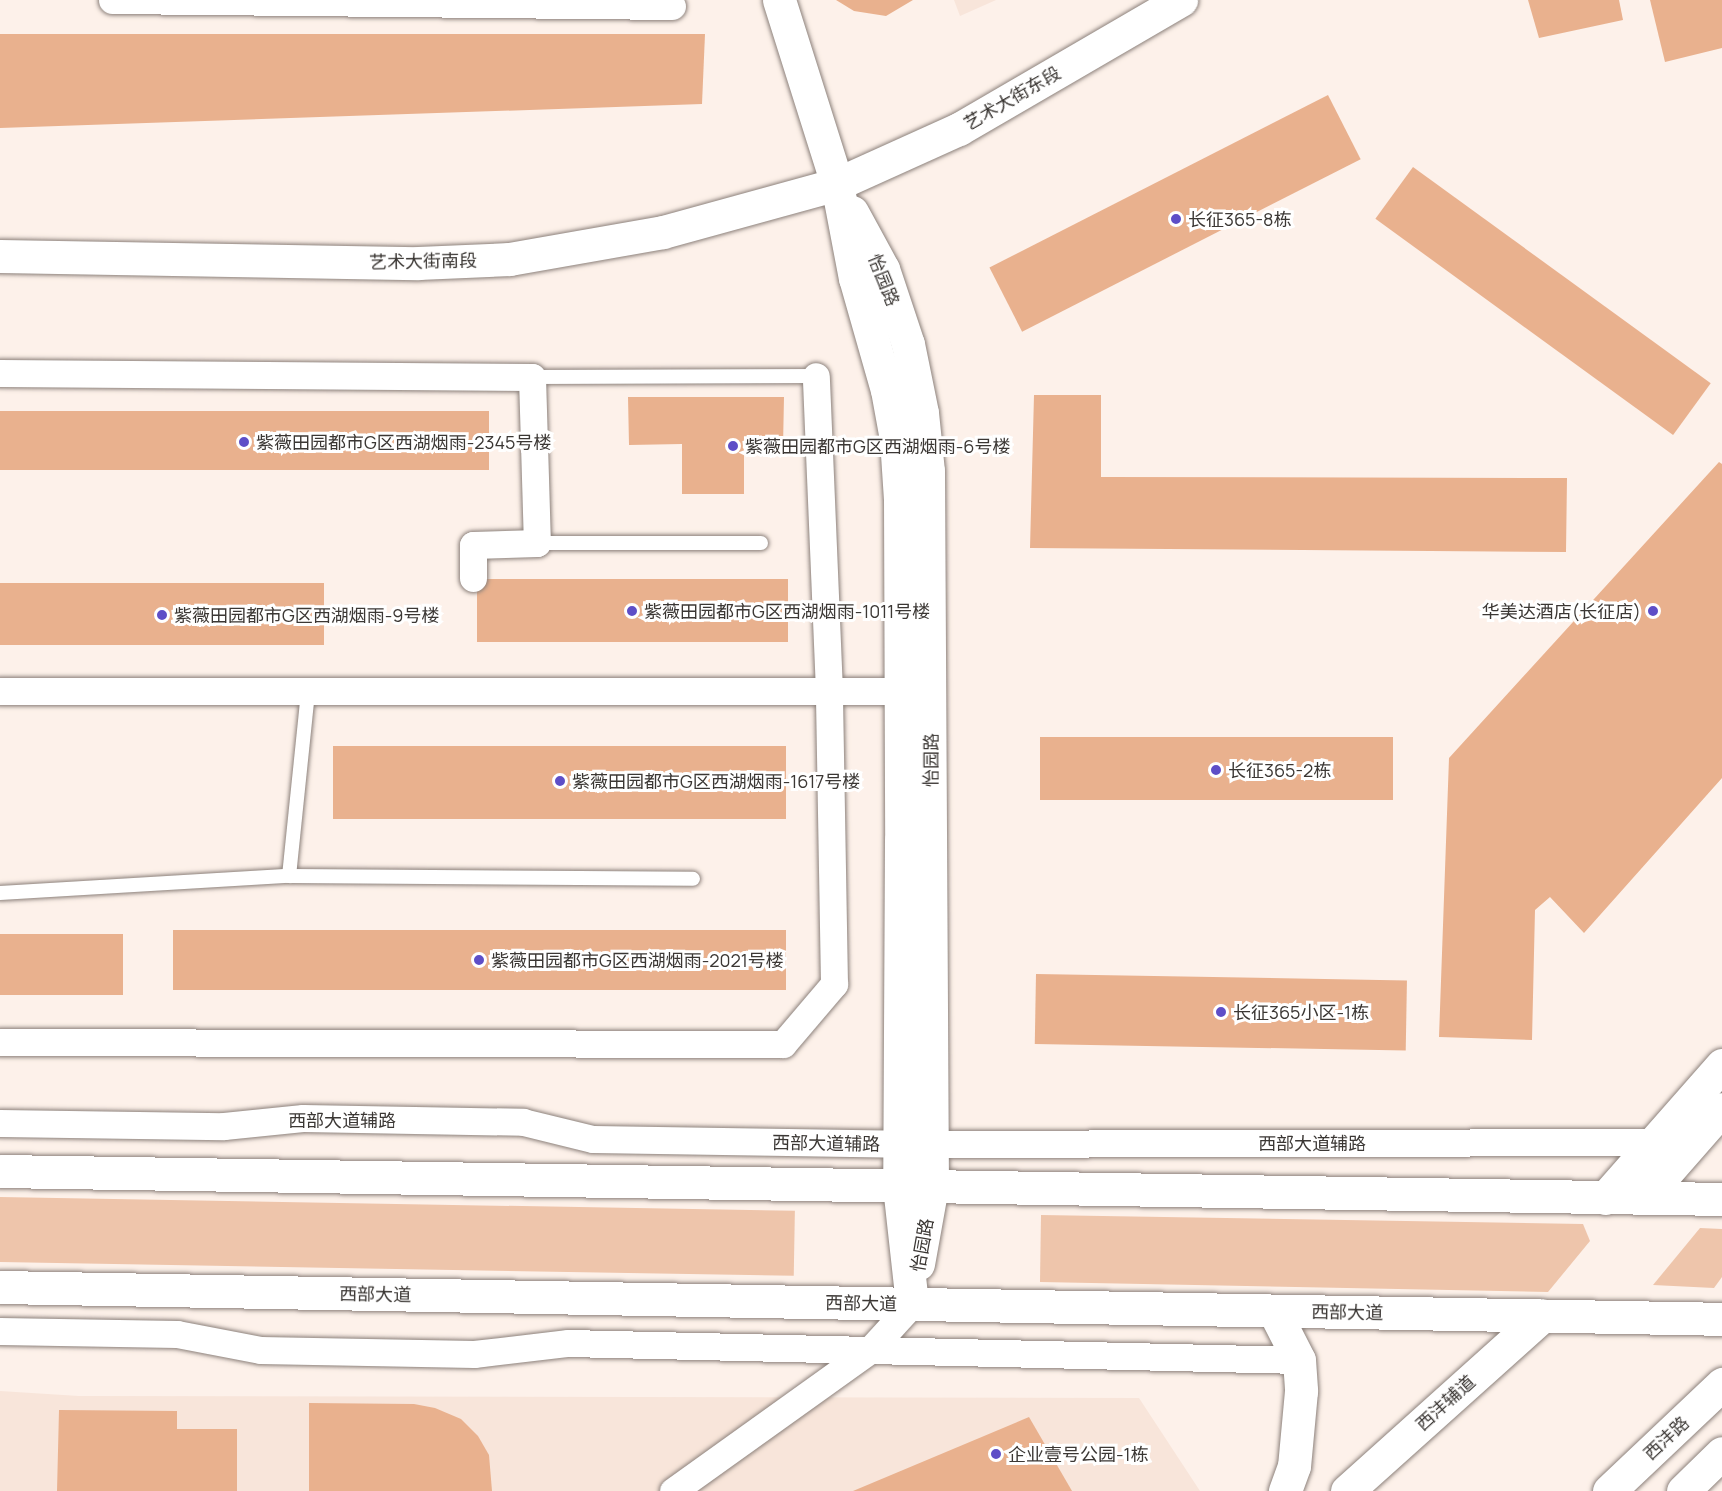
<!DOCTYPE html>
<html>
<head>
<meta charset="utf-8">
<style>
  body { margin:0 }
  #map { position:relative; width:1722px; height:1491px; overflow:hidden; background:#fdf1ea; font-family:Manrope,"Noto Sans SC",sans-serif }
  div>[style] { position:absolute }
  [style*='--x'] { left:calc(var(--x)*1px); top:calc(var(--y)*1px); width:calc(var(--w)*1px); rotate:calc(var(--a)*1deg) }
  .built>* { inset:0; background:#f8e5da }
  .green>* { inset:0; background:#eec5ab; transform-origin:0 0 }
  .building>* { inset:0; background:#e9b18e; transform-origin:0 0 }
  .roads { filter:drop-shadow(0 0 2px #8c817b) drop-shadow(0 0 2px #8c817b) }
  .service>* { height:14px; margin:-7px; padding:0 7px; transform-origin:7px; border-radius:7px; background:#fff }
  .minor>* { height:27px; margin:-13.5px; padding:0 13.5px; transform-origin:13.5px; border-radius:13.5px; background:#fff }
  .tertiary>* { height:33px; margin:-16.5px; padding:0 16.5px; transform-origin:16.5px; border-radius:16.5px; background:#fff }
  .primary>* { height:33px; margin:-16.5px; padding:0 16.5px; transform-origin:16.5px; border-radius:16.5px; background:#fff }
  .trunk>* { height:33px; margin:-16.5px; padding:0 16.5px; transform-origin:16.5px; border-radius:16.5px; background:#fff }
  .dots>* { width:16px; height:16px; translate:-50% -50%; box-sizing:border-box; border:3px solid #fff; border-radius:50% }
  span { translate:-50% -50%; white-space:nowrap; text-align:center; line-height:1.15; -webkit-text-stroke:6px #fff; paint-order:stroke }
  .street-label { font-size:18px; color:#3b3734 }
  .poi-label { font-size:18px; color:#3b3734 }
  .left { translate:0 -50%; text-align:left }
  .right { translate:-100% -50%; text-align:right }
</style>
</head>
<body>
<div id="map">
  <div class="built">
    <i style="clip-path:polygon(954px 0,996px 0,960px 16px)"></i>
    <i style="clip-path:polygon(0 1391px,79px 1396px,1139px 1398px,1200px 1491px,0 1491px)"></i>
  </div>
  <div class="green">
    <i style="left:0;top:1197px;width:795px;height:65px;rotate:1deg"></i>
    <i style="clip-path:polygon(1041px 1215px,1583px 1224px,1590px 1241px,1548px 1292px,1040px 1282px)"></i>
    <i style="clip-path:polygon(1700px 1228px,1722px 1229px,1722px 1277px,1714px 1288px,1653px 1285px)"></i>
  </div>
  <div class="building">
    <i style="clip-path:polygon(836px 0,913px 0,886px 16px,854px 11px)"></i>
    <i style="clip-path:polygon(1528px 0,1619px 0,1623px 20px,1539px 38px)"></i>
    <i style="clip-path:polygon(1650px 0,1722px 0,1722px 48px,1665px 62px)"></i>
    <i style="clip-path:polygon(0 34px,705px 34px,702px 104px,0 128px)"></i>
    <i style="left:1328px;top:95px;width:72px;height:380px;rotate:63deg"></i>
    <i style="left:1413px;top:167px;width:368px;height:64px;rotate:36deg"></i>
    <i style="clip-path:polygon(1034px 395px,1101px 395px,1101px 477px,1567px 478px,1566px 552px,1030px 548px)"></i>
    <i style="clip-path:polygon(628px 397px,784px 397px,783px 447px,744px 448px,744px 494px,682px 494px,682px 444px,629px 445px)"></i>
    <i style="left:0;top:411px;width:489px;height:59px"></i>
    <i style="clip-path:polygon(1719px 462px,1722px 464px,1722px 778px,1584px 933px,1550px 897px,1535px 910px,1532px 1040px,1439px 1037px,1449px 758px)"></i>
    <i style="left:477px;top:579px;width:311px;height:63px"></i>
    <i style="left:0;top:583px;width:324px;height:62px"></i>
    <i style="left:1040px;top:737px;width:353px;height:63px"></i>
    <i style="left:786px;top:746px;width:73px;height:453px;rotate:90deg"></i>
    <i style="left:173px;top:930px;width:613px;height:60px"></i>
    <i style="left:0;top:934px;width:123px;height:61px"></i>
    <i style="left:1036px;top:974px;width:371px;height:70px;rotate:1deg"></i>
    <i style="clip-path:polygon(309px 1403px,414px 1404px,435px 1408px,461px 1419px,478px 1436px,489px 1455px,492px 1491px,309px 1491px)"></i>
    <i style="clip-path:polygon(59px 1410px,177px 1411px,177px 1429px,237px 1429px,237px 1491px,57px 1491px)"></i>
    <i style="clip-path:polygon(1029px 1417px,1072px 1491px,853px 1491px)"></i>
  </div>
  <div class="roads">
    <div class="service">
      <i style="--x:532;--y:377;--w:284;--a:-0.2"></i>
      <i style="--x:537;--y:543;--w:224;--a:0"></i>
      <i style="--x:289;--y:876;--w:185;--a:-84.1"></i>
      <i style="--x:0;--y:893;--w:289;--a:-3.4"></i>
      <i style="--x:289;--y:876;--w:404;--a:0.4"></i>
    </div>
    <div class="minor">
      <i style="--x:112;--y:0;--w:560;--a:0.61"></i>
      <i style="--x:0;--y:373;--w:532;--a:0.43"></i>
      <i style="--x:532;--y:377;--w:166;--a:88.3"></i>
      <i style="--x:537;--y:543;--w:64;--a:178.2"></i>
      <i style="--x:473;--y:545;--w:33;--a:90"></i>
      <i style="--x:0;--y:691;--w:900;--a:0"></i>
      <i style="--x:0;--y:1042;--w:783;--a:0.15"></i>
      <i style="--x:783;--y:1044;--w:79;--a:-49.6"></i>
      <i style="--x:834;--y:984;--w:293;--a:-91"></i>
      <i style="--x:829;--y:691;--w:315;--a:-92.4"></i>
      <i style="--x:0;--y:1123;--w:224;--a:0.8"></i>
      <i style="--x:224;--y:1126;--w:79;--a:-5.8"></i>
      <i style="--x:303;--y:1118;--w:220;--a:1"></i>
      <i style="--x:523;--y:1122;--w:72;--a:13.7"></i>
      <i style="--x:593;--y:1139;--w:307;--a:0.9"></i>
      <i style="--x:900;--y:1144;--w:754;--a:-0.15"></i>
      <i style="--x:0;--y:1331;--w:177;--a:1"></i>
      <i style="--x:177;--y:1334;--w:85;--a:10.9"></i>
      <i style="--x:260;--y:1350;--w:214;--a:1.1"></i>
      <i style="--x:474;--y:1354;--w:95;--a:-6.7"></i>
      <i style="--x:568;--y:1343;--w:731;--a:1.33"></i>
      <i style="--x:673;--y:1491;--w:242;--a:-35.6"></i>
      <i style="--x:870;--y:1350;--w:62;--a:-47.6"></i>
    </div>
    <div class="tertiary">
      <i style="--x:779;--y:0;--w:193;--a:72.5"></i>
      <i style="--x:837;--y:184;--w:96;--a:79.2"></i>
      <i style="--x:855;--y:278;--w:116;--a:74.1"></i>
      <i style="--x:887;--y:390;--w:50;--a:79.6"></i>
      <i style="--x:896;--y:439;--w:61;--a:86.2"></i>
      <i style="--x:900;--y:500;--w:340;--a:89.8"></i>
      <i style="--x:901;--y:840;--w:346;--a:90.3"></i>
      <i style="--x:899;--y:1186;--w:119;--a:83.7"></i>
      <i style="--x:852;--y:212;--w:65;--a:61.5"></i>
      <i style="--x:883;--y:269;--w:79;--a:71.6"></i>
      <i style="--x:908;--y:344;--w:70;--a:78.5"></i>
      <i style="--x:922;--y:413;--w:58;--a:84.1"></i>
      <i style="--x:928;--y:471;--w:715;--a:89.68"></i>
      <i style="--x:932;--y:1186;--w:79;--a:100.2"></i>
      <i style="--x:0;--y:256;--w:418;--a:1"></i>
      <i style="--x:418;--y:263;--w:92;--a:-2.5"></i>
      <i style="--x:510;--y:259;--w:155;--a:-10"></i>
      <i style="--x:663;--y:232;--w:180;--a:-15.4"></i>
      <i style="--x:837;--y:184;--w:134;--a:-24.3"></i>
      <i style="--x:959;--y:129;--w:257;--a:-30.2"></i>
      <i style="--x:1605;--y:1198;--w:177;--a:-48.7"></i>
      <i style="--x:1644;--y:1198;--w:118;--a:-48.8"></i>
      <i style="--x:1274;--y:1311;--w:55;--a:63"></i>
      <i style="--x:1299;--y:1360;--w:31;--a:86"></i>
      <i style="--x:1301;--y:1391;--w:75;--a:95.3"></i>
      <i style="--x:1294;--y:1466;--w:27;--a:110"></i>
      <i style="--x:1347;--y:1491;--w:263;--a:-41.9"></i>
    </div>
    <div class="primary">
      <i style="--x:0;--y:1171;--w:1722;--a:0.93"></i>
      <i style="--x:0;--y:1287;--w:1722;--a:1.06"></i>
    </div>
    <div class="trunk">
      <i style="--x:1609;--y:1491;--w:156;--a:-43.4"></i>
      <i style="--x:1683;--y:1491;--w:54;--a:-44.3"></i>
    </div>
  </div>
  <div class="dots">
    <i style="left:1176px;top:219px;background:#5e4ec7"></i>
    <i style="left:244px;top:442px;background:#5e4ec7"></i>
    <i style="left:733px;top:446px;background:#5e4ec7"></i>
    <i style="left:632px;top:611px;background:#5e4ec7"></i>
    <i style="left:1653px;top:611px;background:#5e4ec7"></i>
    <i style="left:162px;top:615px;background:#5e4ec7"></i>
    <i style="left:1216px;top:770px;background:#5e4ec7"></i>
    <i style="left:560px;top:781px;background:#5e4ec7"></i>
    <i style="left:479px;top:960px;background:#5e4ec7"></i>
    <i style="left:1221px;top:1012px;background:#5e4ec7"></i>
    <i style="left:996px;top:1454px;background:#5e4ec7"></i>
  </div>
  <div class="street-label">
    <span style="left:1012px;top:98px;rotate:-30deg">艺术大街东段</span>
    <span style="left:423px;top:261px;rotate:-1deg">艺术大街南段</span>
    <span style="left:884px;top:280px;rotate:68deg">怡园路</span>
    <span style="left:931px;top:760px;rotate:-90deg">怡园路</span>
    <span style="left:342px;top:1120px">西部大道辅路</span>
    <span style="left:826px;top:1143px;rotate:1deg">西部大道辅路</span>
    <span style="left:1312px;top:1143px">西部大道辅路</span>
    <span style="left:922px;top:1245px;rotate:-80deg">怡园路</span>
    <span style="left:375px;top:1294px;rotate:1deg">西部大道</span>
    <span style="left:861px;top:1303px;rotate:1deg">西部大道</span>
    <span style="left:1347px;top:1312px;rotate:1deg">西部大道</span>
    <span style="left:1445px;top:1403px;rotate:-42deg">西沣辅道</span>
    <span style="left:1666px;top:1438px;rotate:-43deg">西沣路</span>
  </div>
  <div class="poi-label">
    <span class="left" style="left:1188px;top:219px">长征365-8栋</span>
    <span class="left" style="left:256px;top:442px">紫薇田园都市G区西湖烟雨-2345号楼</span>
    <span class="left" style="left:745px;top:446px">紫薇田园都市G区西湖烟雨-6号楼</span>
    <span class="left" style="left:644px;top:611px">紫薇田园都市G区西湖烟雨-1011号楼</span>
    <span class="right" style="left:1641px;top:611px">华美达酒店(长征店)</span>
    <span class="left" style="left:174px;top:615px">紫薇田园都市G区西湖烟雨-9号楼</span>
    <span class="left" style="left:1228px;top:770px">长征365-2栋</span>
    <span class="left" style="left:572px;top:781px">紫薇田园都市G区西湖烟雨-1617号楼</span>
    <span class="left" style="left:491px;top:960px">紫薇田园都市G区西湖烟雨-2021号楼</span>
    <span class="left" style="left:1233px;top:1012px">长征365小区-1栋</span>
    <span class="left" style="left:1008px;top:1454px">企业壹号公园-1栋</span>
  </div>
</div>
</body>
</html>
